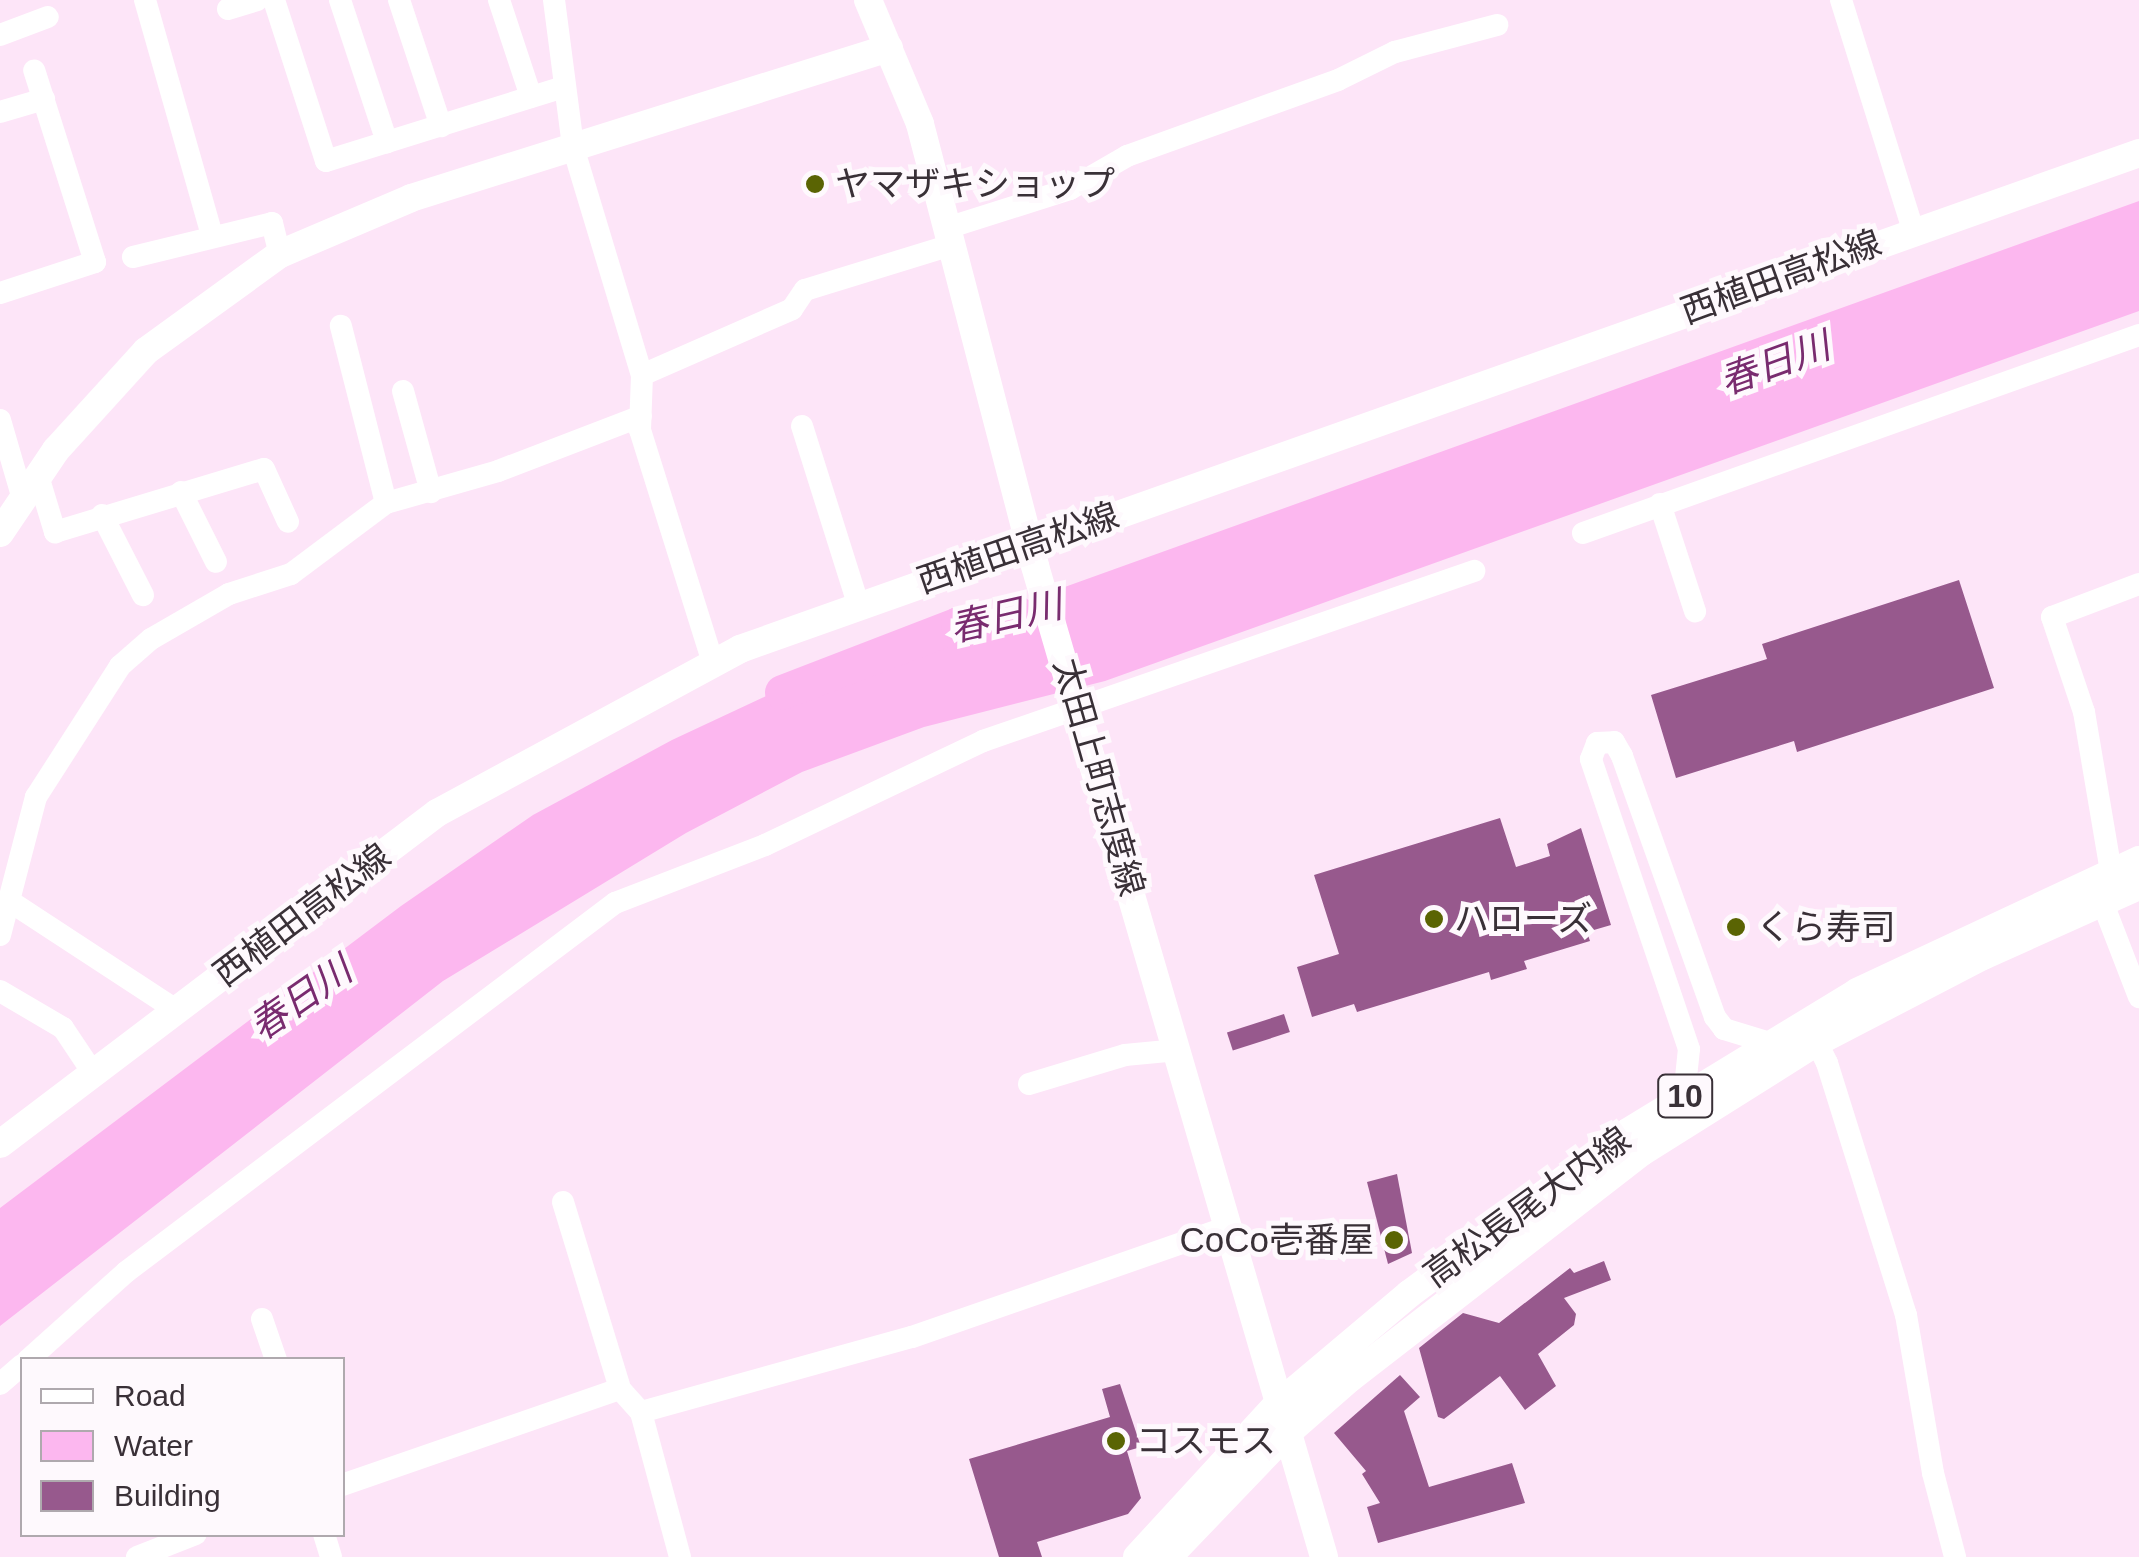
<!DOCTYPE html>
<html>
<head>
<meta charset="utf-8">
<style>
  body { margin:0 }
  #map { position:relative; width:2139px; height:1557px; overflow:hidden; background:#fde5f8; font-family:Arial,"Noto Sans JP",sans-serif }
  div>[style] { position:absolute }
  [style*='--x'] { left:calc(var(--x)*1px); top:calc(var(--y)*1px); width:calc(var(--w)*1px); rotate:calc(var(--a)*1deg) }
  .water>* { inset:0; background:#fcb7ef }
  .river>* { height:35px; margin:-17.5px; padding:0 17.5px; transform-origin:17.5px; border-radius:17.5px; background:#fcb7ef }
  .building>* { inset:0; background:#97598d; transform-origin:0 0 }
  .minor>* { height:22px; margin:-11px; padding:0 11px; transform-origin:11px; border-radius:11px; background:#fff }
  .major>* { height:28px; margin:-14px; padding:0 14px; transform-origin:14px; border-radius:14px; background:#fff }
  .dots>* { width:28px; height:28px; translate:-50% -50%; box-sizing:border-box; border:5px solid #fef9fd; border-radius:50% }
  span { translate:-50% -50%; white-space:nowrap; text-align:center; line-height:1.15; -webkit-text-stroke:10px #fef9fd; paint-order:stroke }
  .shield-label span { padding:2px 8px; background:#fef9fd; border:2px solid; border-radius:8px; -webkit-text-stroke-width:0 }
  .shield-label { font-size:32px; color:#393037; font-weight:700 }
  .poi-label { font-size:35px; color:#393037 }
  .left { translate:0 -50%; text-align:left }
  .right { translate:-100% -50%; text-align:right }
  .street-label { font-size:35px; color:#393037 }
  .water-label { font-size:38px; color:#792b6f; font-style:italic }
  .legend { position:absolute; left:20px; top:1357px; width:325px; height:180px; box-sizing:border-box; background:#fef9fd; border:2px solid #afa9ae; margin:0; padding:12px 18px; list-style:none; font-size:30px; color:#393037 }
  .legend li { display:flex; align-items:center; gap:20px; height:50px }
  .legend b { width:50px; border:2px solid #afa9ae }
</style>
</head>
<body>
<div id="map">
  <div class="water">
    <i style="clip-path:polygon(2139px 201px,2139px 311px,1105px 681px,924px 727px,802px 772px,686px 833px,443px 981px,0 1326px,0 1208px,401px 906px,533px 815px,672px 740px,781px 689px)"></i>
  </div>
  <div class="river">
    <i style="--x:782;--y:692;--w:189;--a:-21.1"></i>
    <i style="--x:958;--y:624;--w:59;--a:-11.7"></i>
  </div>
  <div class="building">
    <i style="clip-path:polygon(1959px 580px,1994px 688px,1797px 752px,1794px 741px,1676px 778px,1651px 695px,1767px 659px,1762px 644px)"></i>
    <i style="clip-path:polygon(1500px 818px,1516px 867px,1550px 856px,1547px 844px,1581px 828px,1611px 925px,1587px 932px,1590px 941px,1524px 961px,1527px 969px,1491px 980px,1489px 972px,1357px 1012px,1354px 1004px,1312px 1017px,1297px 967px,1339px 954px,1314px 875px)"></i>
    <i style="left:1284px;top:1014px;width:19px;height:60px;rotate:72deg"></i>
    <i style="clip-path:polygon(1397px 1174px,1412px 1253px,1388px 1264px,1367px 1182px)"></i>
    <i style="clip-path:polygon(1604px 1261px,1611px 1280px,1564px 1298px,1576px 1314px,1574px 1325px,1538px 1354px,1556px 1386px,1525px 1410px,1500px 1376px,1444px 1419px,1438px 1417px,1419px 1348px,1463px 1313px,1499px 1323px,1570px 1268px,1574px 1273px)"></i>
    <i style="clip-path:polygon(1400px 1375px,1420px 1397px,1404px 1411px,1429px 1487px,1512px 1463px,1525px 1503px,1378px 1543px,1367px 1507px,1380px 1503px,1362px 1474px,1366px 1471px,1334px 1433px)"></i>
    <i style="clip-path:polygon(1120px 1384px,1141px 1447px,1127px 1451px,1141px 1498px,1128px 1514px,1037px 1542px,1042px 1557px,999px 1557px,969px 1459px,1110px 1417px,1102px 1389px)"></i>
  </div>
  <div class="minor">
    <i style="--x:145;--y:0;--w:244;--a:74.1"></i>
    <i style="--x:274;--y:0;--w:169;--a:72.1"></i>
    <i style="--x:326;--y:161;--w:249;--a:-17.3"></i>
    <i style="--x:340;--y:0;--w:150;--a:71.7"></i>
    <i style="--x:399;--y:0;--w:133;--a:71.6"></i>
    <i style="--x:499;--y:0;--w:102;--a:71.7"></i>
    <i style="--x:554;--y:0;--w:148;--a:82.6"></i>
    <i style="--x:573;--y:147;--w:238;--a:73.2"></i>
    <i style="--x:642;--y:375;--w:55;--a:92.1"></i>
    <i style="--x:640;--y:430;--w:244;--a:72.6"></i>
    <i style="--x:1841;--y:0;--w:241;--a:72.6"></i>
    <i style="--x:228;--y:9;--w:30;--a:-17"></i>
    <i style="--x:0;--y:35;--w:51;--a:-20.6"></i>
    <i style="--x:0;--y:112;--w:46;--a:-16.5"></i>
    <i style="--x:947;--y:228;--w:129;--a:-17.6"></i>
    <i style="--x:1070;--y:189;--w:66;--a:-30.1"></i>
    <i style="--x:1127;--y:156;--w:224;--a:-19.8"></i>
    <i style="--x:1338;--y:80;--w:64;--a:-26.2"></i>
    <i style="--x:1395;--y:52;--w:106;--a:-14.8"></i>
    <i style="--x:133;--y:257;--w:143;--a:-13.7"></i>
    <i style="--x:272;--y:223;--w:32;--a:76"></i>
    <i style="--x:0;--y:293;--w:100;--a:-18.1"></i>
    <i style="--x:95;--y:262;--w:201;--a:-107.6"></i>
    <i style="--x:642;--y:375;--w:164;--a:-23.7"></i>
    <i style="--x:792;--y:309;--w:23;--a:-56"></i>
    <i style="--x:805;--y:290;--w:153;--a:-17.1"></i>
    <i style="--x:403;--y:391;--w:105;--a:74.5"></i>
    <i style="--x:0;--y:420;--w:82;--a:73.8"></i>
    <i style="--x:802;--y:426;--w:187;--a:72.5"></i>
    <i style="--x:38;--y:476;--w:59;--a:73.1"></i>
    <i style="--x:55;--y:532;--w:218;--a:-16.8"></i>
    <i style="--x:264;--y:469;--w:58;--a:65.6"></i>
    <i style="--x:181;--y:492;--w:78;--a:63.4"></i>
    <i style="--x:386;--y:503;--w:116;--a:-15.9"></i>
    <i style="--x:498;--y:471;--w:153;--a:-21"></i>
    <i style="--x:1660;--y:504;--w:113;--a:71.9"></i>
    <i style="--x:102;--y:515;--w:90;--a:62.9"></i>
    <i style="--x:1583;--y:533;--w:590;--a:-19.6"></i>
    <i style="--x:2139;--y:584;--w:93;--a:159.2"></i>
    <i style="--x:2052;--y:617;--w:100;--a:71.4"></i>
    <i style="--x:2084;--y:712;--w:161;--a:80.4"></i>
    <i style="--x:2111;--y:871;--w:31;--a:107"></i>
    <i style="--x:2102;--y:901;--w:103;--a:68.9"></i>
    <i style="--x:11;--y:902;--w:197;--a:33.2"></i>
    <i style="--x:0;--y:935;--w:143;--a:-75.4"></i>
    <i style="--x:36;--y:797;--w:156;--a:-57.3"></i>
    <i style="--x:120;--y:666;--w:41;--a:-41.1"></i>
    <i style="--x:151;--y:639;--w:90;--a:-30"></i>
    <i style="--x:229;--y:594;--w:65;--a:-17.9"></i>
    <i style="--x:291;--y:574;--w:119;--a:-36.8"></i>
    <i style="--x:386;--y:503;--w:183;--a:-104.3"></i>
    <i style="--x:0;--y:991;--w:73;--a:30.4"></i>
    <i style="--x:63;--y:1028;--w:54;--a:56.3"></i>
    <i style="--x:1809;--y:1027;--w:40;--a:63.4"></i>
    <i style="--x:1827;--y:1063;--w:264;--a:72.6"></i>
    <i style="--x:1906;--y:1315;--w:160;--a:80.3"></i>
    <i style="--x:1933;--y:1473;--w:87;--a:75.3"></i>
    <i style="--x:1029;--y:1084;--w:100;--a:-16.8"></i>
    <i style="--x:1125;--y:1055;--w:53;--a:-5.4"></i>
    <i style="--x:1684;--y:1097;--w:48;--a:-84.1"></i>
    <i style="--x:1689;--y:1049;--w:306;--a:-108.7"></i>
    <i style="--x:1591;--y:759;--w:17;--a:-69"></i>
    <i style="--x:1597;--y:743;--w:17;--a:-3"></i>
    <i style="--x:1614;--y:742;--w:16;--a:60"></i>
    <i style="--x:1622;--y:756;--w:277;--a:70.4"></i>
    <i style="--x:1715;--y:1017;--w:15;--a:53"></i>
    <i style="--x:1724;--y:1029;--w:48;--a:16.9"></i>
    <i style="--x:563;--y:1202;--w:195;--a:73"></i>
    <i style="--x:262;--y:1319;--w:43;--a:71.1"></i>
    <i style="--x:28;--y:1360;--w:132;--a:-41.9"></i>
    <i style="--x:126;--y:1272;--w:613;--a:-37.04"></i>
    <i style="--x:615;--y:903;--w:161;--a:-21.1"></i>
    <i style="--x:765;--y:845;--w:242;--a:-25.5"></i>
    <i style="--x:983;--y:741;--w:520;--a:-19.1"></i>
    <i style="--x:0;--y:1384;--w:29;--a:-41"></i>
    <i style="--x:342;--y:1485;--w:294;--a:-19.1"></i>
    <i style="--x:620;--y:1389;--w:31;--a:48"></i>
    <i style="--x:324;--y:1534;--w:24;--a:73"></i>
    <i style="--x:137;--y:1557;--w:63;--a:-21.3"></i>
    <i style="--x:680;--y:1557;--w:150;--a:-105.1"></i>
    <i style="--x:641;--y:1412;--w:281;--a:-15.5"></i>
    <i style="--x:912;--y:1337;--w:334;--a:-19.2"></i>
  </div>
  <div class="major">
    <i style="--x:868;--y:0;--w:134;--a:67.2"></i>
    <i style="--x:920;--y:124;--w:457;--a:75.4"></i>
    <i style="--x:1035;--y:566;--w:1032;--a:73.74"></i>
    <i style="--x:0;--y:533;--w:100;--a:-56"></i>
    <i style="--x:56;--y:450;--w:134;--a:-47.7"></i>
    <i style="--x:146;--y:351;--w:165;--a:-35.9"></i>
    <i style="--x:280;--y:254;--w:142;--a:-23.1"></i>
    <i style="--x:411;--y:198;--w:501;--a:-17.42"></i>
    <i style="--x:0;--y:1144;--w:548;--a:-37.14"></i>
    <i style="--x:437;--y:813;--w:345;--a:-28.4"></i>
    <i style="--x:740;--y:649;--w:1484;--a:-19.52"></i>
    <i style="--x:1137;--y:1557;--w:205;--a:-47.4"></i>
    <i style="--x:1276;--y:1406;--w:174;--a:-40.1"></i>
    <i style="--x:1409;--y:1294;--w:272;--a:-36.5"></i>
    <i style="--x:1628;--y:1132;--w:268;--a:-31.4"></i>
    <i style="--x:1857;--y:992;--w:311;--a:-25.1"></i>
    <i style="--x:1168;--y:1557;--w:169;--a:-46.2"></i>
    <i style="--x:1285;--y:1435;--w:85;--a:-41.2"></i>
    <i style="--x:1349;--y:1379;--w:371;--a:-37.8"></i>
    <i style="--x:1642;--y:1152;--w:207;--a:-32.2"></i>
    <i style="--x:1817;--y:1042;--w:187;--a:-27.4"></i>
    <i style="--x:1983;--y:956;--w:171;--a:-24.2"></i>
  </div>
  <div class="dots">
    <i style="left:815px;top:184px;background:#5a6403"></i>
    <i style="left:1434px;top:919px;background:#5a6403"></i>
    <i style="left:1736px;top:927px;background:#5a6403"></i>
    <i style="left:1394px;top:1240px;background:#5a6403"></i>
    <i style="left:1116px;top:1441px;background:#5a6403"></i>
  </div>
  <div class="shield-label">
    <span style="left:1685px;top:1096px">10</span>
  </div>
  <div class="poi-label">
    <span class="left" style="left:835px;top:184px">ヤマザキショップ</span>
    <span class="left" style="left:1454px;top:919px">ハローズ</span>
    <span class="left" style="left:1756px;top:927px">くら寿司</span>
    <span class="right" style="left:1374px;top:1240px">CoCo壱番屋</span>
    <span class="left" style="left:1136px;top:1441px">コスモス</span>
  </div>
  <div class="street-label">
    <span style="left:1781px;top:277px;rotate:-20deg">西植田高松線</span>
    <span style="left:1018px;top:548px;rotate:-19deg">西植田高松線</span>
    <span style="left:1099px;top:777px;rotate:74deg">太田上町志度線</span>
    <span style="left:302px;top:915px;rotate:-37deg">西植田高松線</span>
    <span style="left:1527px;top:1207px;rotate:-36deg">高松長尾大内線</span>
  </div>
  <div class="water-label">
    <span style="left:1775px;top:364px;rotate:-20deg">春日川</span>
    <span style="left:1006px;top:617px;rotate:-13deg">春日川</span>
    <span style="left:301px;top:999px;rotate:-35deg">春日川</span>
  </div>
  <ul class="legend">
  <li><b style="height:12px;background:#fff"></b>Road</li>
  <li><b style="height:28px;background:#fcb7ef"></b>Water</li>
  <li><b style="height:28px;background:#97598d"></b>Building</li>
  </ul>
</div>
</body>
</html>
